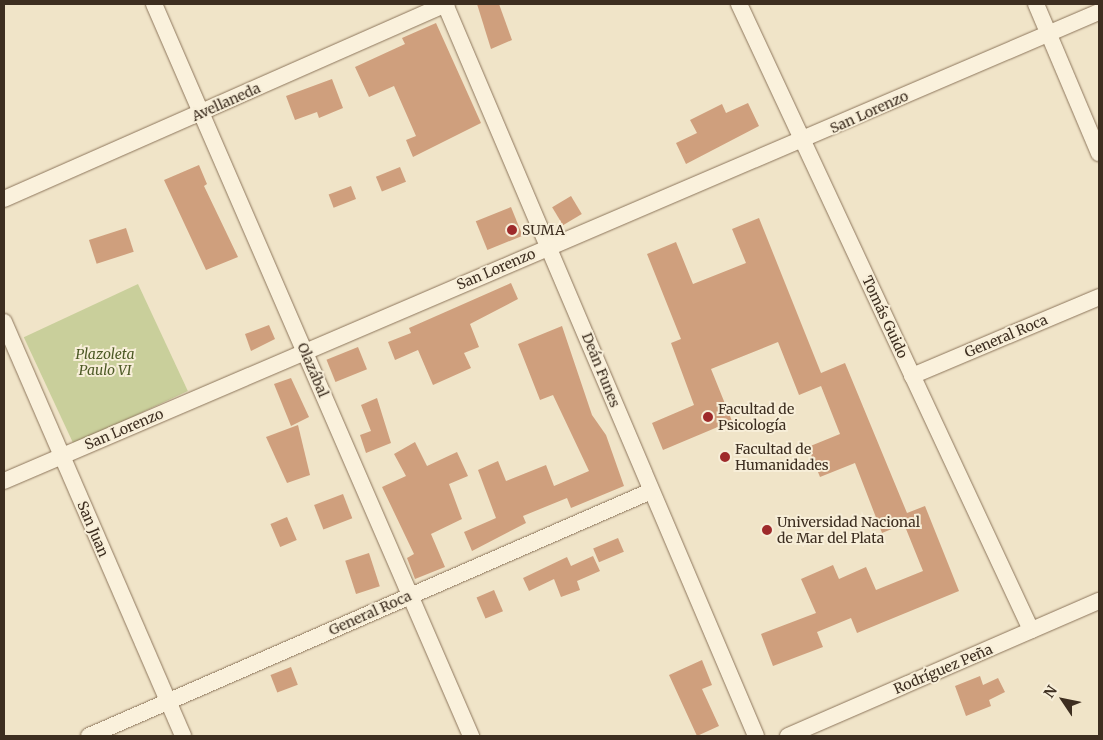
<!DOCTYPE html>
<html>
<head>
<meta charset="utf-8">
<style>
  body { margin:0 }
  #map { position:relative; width:1103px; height:740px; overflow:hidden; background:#f0e4c8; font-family:Merriweather,serif }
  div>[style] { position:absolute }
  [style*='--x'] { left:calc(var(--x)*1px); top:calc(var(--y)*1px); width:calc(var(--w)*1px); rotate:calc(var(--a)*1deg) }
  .green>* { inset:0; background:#c9cf9b; transform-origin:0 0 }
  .building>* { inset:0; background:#cf9f7d; transform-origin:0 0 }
  .roads { filter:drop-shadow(0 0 1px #8d765c) drop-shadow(0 0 1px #8d765c) }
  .street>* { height:16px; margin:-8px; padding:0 8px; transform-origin:8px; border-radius:8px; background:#faf1dc }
  .dots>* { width:14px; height:14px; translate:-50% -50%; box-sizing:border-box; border:2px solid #f7eed8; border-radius:50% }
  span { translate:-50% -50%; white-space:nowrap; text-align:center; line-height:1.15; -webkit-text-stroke:4px #f7eed8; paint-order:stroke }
  .street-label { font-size:14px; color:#3d2e20 }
  .poi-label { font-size:14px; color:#3d2e20 }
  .left { translate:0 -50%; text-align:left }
  .park-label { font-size:14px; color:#4d5a26; font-style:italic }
  .frame { position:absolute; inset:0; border:5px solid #3d2e20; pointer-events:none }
  .north { position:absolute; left:1038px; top:675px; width:50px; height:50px; -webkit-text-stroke:4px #f7eed8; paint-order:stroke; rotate:304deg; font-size:14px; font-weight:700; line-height:20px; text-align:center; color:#3d2e20 }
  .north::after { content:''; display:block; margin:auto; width:18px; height:22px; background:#3d2e20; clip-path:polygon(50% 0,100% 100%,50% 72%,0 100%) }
</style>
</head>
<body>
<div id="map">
  <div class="green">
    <i style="left:138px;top:284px;width:118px;height:126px;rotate:65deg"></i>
  </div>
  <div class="building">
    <i style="clip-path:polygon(477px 4px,499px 4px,512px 40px,491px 49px)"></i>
    <i style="clip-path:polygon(436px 23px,481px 123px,413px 157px,406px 140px,416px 136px,394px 86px,369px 97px,355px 67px,405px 44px,402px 38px)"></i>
    <i style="clip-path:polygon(332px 79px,343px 108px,319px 118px,317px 112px,295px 120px,286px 96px)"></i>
    <i style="clip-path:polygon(748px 103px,759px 126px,686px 164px,676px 143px,697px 133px,690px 120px,722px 104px,726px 113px)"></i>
    <i style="clip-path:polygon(199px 165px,207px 184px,204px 186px,238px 257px,206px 270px,164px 180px)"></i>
    <i style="left:400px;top:167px;width:16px;height:26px;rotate:68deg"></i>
    <i style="left:351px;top:186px;width:14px;height:24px;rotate:69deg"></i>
    <i style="left:571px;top:196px;width:21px;height:22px;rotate:59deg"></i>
    <i style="left:511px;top:207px;width:31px;height:38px;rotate:68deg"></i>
    <i style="clip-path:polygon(759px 218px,821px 373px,845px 363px,907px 513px,925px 506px,959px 591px,857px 633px,851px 618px,817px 632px,823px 647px,773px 666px,761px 634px,816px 613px,801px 579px,833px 565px,839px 579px,866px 567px,876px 590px,923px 571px,904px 524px,882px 533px,855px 463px,820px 477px,808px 447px,840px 434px,821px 386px,799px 395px,778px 342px,711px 369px,732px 421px,663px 450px,652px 423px,694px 405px,671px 343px,681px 339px,647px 254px,676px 242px,693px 284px,746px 263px,732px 229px)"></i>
    <i style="left:126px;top:228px;width:25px;height:39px;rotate:72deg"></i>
    <i style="clip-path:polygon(511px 283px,518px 299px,470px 324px,479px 347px,464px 353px,471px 368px,433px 385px,418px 350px,395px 360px,388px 342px,411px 333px,409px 328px)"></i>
    <i style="clip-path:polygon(269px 325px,275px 339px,251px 351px,245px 334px)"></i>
    <i style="clip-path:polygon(562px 326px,592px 415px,606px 435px,624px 486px,571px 508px,567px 498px,523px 516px,526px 523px,472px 551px,464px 532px,496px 518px,478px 470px,498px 461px,506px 481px,546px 465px,554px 486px,589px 471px,553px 395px,540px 400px,518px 344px)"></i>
    <i style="left:358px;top:347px;width:24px;height:34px;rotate:68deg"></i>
    <i style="clip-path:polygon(291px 378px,309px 417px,291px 426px,274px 384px)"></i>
    <i style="clip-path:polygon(377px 398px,391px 443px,366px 453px,360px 435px,371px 431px,361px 405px)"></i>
    <i style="clip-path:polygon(298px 425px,310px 475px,287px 483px,266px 437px)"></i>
    <i style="clip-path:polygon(415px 442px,427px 466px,457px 452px,468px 476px,449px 484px,462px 519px,431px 534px,445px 567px,415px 579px,407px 558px,414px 554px,382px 487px,406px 476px,394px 454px)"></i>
    <i style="left:343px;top:494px;width:26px;height:31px;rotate:69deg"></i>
    <i style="left:287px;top:517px;width:25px;height:18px;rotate:67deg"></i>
    <i style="left:618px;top:538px;width:15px;height:27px;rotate:67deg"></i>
    <i style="left:369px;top:553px;width:35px;height:25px;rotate:72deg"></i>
    <i style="clip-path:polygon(593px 556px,600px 571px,577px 581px,580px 590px,561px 597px,554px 579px,529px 591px,523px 578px,567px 557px,571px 566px)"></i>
    <i style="left:494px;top:590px;width:23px;height:19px;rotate:67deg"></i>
    <i style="clip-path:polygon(702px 660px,712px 685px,702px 689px,719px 726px,697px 736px,669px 675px)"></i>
    <i style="left:291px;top:667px;width:19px;height:22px;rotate:69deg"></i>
    <i style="clip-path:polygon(980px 676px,983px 685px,998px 678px,1005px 692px,989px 700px,991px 706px,966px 716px,955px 686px)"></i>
  </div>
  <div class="roads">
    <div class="street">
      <i style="--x:154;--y:4;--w:798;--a:66.58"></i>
      <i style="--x:445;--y:4;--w:795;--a:66.98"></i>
      <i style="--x:739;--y:4;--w:691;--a:64.99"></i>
      <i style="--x:1036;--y:4;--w:162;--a:67.1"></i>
      <i style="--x:4;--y:199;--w:484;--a:-23.8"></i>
      <i style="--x:4;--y:322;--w:451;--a:66.6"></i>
      <i style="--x:912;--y:376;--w:203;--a:-22.9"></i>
      <i style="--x:4;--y:481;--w:1191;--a:-23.19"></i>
      <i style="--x:89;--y:736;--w:613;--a:-23.55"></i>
      <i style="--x:788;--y:736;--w:339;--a:-23.5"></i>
    </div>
  </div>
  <div class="dots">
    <i style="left:512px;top:230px;background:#9e2a2b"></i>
    <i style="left:708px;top:417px;background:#9e2a2b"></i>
    <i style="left:725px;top:457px;background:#9e2a2b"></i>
    <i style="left:767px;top:530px;background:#9e2a2b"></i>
  </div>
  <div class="street-label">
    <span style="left:226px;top:102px;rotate:-24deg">Avellaneda</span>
    <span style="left:869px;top:112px;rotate:-24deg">San Lorenzo</span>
    <span style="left:496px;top:269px;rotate:-23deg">San Lorenzo</span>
    <span style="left:885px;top:317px;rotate:65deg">Tomás Guido</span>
    <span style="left:1006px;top:336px;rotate:-23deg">General Roca</span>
    <span style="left:313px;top:370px;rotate:67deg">Olazábal</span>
    <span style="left:601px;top:370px;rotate:68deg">Deán Funes</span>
    <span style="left:124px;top:429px;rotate:-23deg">San Lorenzo</span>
    <span style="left:93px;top:529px;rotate:67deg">San Juan</span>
    <span style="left:370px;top:613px;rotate:-24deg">General Roca</span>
    <span style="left:943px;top:669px;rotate:-23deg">Rodríguez Peña</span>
  </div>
  <div class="poi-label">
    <span class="left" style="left:522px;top:230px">SUMA</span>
    <span class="left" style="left:718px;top:417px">Facultad de<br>Psicología</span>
    <span class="left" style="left:735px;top:457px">Facultad de<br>Humanidades</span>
    <span class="left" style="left:777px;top:530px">Universidad Nacional<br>de Mar del Plata</span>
  </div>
  <div class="park-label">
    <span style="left:105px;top:362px">Plazoleta<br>Paulo VI</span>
  </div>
  <div class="frame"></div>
  <div class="north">N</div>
</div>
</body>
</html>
